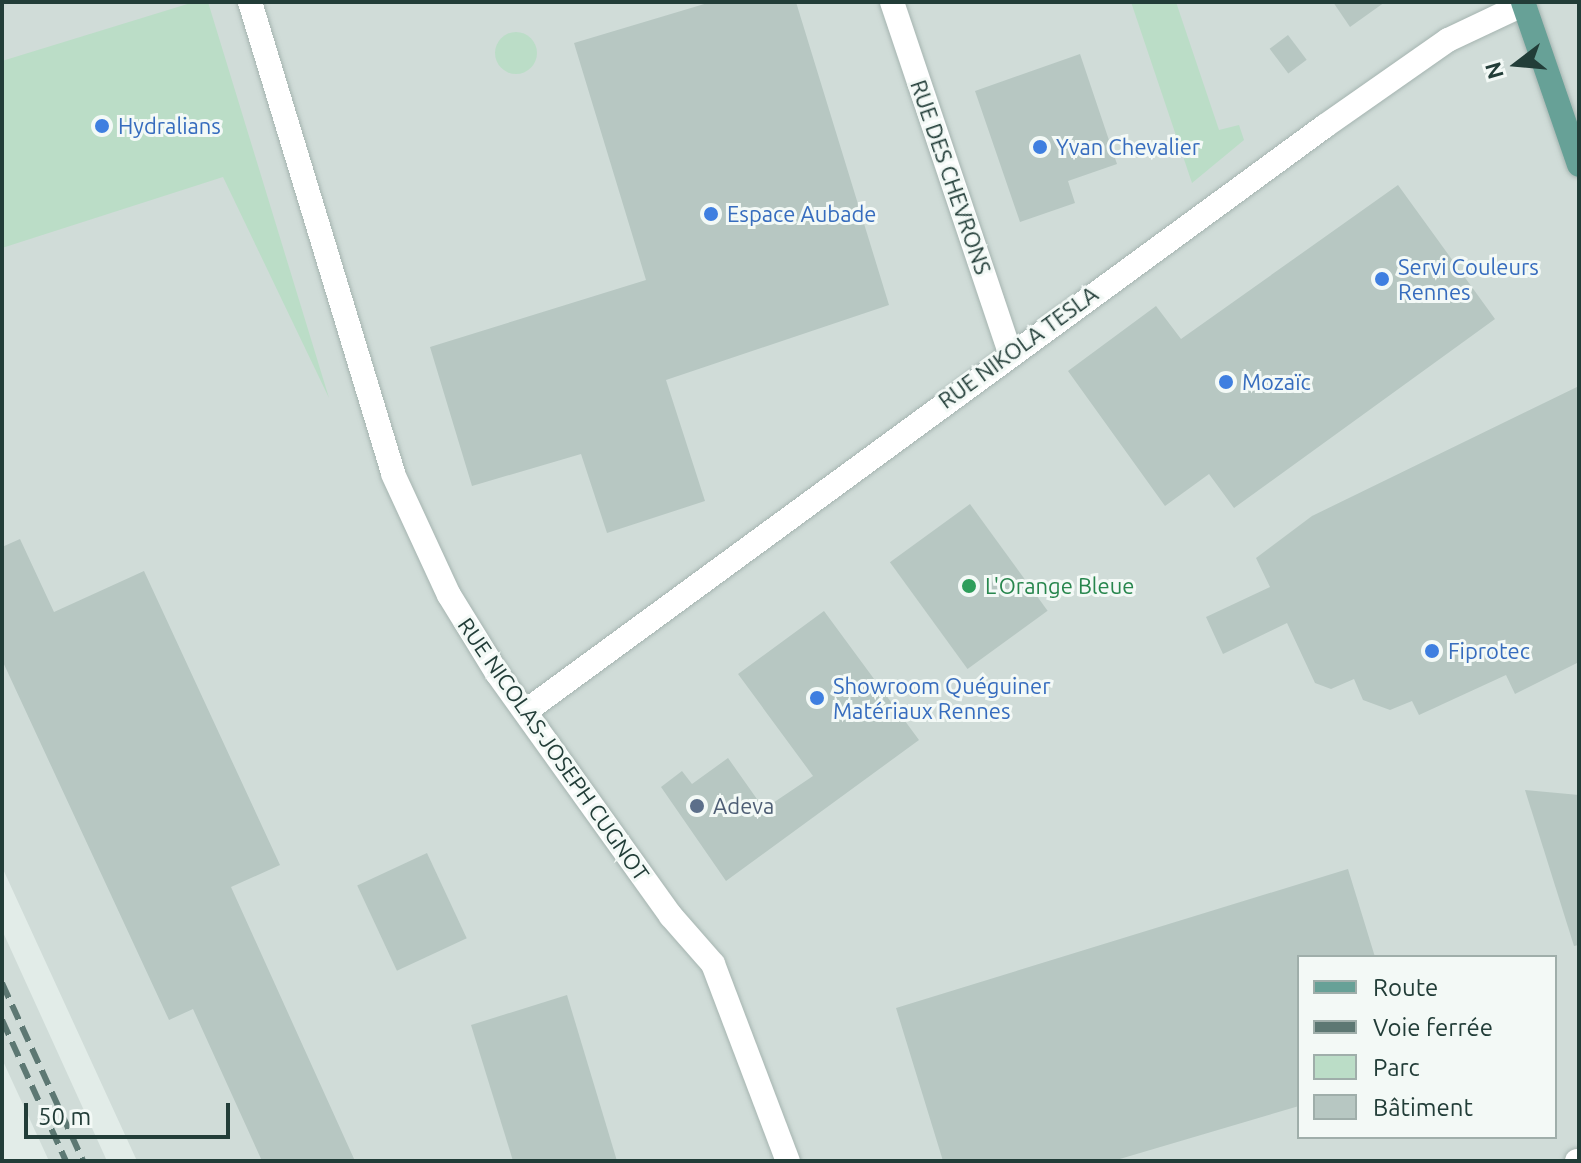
<!DOCTYPE html>
<html>
<head>
<meta charset="utf-8">
<style>
  body { margin:0 }
  #map { position:relative; width:1581px; height:1163px; overflow:hidden; background:#e2ece8; font-family:Ubuntu,sans-serif }
  div>[style] { position:absolute }
  [style*='--x'] { left:calc(var(--x)*1px); top:calc(var(--y)*1px); width:calc(var(--w)*1px); rotate:calc(var(--a)*1deg) }
  .built>* { inset:0; background:#d0dcd8 }
  .green>* { inset:0; background:#bbddc7 }
  .round { border-radius:50% }
  .building>* { inset:0; background:#b7c7c2; transform-origin:0 0 }
  .roads { filter:drop-shadow(0 0 2px #a5b4b0) drop-shadow(0 0 2px #a5b4b0) }
  .minor>* { height:24px; margin:-12px; padding:0 12px; transform-origin:12px; border-radius:12px; background:#fff }
  .primary>* { height:24px; margin:-12px; padding:0 12px; transform-origin:12px; border-radius:12px; background:#67a197 }
  .rail>* { height:6px; margin-top:-3px; transform-origin:0; background:repeating-linear-gradient(90deg,#5d7873 0 16px,transparent 0 24px) }
  .dots>* { width:22px; height:22px; translate:-50% -50%; box-sizing:border-box; border:4px solid #f3f9f6; border-radius:50% }
  span { translate:-50% -50%; white-space:nowrap; text-align:center; line-height:1.15; -webkit-text-stroke:6px #f3f9f6; paint-order:stroke }
  .shop-label { font-size:22px; color:#366cbe }
  .left { translate:0 -50%; text-align:left }
  .street-label { font-size:22px; color:#223d38 }
  .leisure-label { font-size:22px; color:#27864d }
  .service-label { font-size:22px; color:#4e5e75 }
  .frame { position:absolute; inset:0; border:4px solid #223d38; pointer-events:none }
  .legend { position:absolute; left:1297px; top:955px; width:260px; height:184px; box-sizing:border-box; background:#f3f9f6; border:2px solid #9faeaa; margin:0; padding:10px 14px; list-style:none; font-size:24px; color:#223d38 }
  .legend li { display:flex; align-items:center; gap:16px; height:40px }
  .legend b { width:40px; border:2px solid #9faeaa }
  .north { position:absolute; left:1477px; top:24px; width:80px; height:80px; -webkit-text-stroke:6px #f3f9f6; paint-order:stroke; rotate:254deg; font-size:22px; font-weight:700; line-height:32px; text-align:center; color:#223d38 }
  .north::after { content:''; display:block; margin:auto; width:28px; height:36px; background:#223d38; clip-path:polygon(50% 0,100% 100%,50% 72%,0 100%) }
  .scale { position:absolute; left:24px; top:1103px; width:206px; height:36px; box-sizing:border-box; border:4px solid #223d38; border-top:0; padding-left:10px; font-size:24px; line-height:28px; white-space:nowrap; color:#223d38; -webkit-text-stroke:6px #f3f9f6; paint-order:stroke }
</style>
</head>
<body>
<div id="map">
  <div class="built">
    <i style="clip-path:polygon(evenodd,2px 2px,1579px 2px,1579px 1161px,137px 1161px,2px 867px,2px 2px,1299px 957px,1555px 957px,1555px 1137px,1299px 1137px,1299px 957px)"></i>
    <i style="clip-path:polygon(2px 930px,107px 1161px,49px 1161px,2px 1059px)"></i>
  </div>
  <div class="green">
    <i style="clip-path:polygon(194px 2px,208px 2px,329px 398px,223px 177px,2px 248px,2px 61px)"></i>
    <i style="clip-path:polygon(1131px 2px,1176px 2px,1219px 130px,1239px 125px,1244px 140px,1192px 183px)"></i>
    <i class="round" style="left:495px;top:32px;width:42px;height:42px"></i>
  </div>
  <div class="building">
    <i style="clip-path:polygon(711px 2px,796px 2px,889px 305px,666px 380px,705px 501px,607px 533px,581px 454px,472px 486px,430px 347px,646px 280px,574px 43px)"></i>
    <i style="clip-path:polygon(1333px 2px,1385px 2px,1350px 27px)"></i>
    <i style="left:1288px;top:35px;width:31px;height:23px;rotate:53deg"></i>
    <i style="clip-path:polygon(1080px 54px,1117px 164px,1068px 181px,1075px 203px,1020px 222px,975px 91px)"></i>
    <i style="clip-path:polygon(1398px 185px,1495px 319px,1234px 508px,1209px 474px,1165px 506px,1068px 371px,1156px 306px,1181px 339px)"></i>
    <i style="clip-path:polygon(1579px 386px,1579px 662px,1515px 694px,1506px 675px,1419px 715px,1412px 701px,1390px 710px,1363px 700px,1354px 679px,1331px 689px,1315px 683px,1287px 623px,1223px 654px,1206px 617px,1270px 587px,1256px 558px,1312px 516px)"></i>
    <i style="left:970px;top:504px;width:132px;height:99px;rotate:54deg"></i>
    <i style="clip-path:polygon(20px 539px,54px 612px,144px 571px,280px 865px,231px 887px,355px 1161px,262px 1161px,193px 1009px,169px 1020px,2px 660px,2px 547px)"></i>
    <i style="clip-path:polygon(824px 611px,919px 740px,726px 881px,661px 787px,682px 771px,692px 784px,728px 758px,764px 809px,813px 776px,738px 674px)"></i>
    <i style="clip-path:polygon(1525px 790px,1579px 795px,1579px 945px,1574px 946px)"></i>
    <i style="left:427px;top:853px;width:94px;height:77px;rotate:65deg"></i>
    <i style="clip-path:polygon(1348px 869px,1375px 957px,1299px 957px,1299px 1106px,1113px 1161px,943px 1161px,896px 1008px)"></i>
    <i style="clip-path:polygon(567px 995px,617px 1161px,513px 1161px,471px 1025px)"></i>
  </div>
  <div class="roads">
    <div class="minor">
      <i style="--x:250;--y:2;--w:493;--a:73.1"></i>
      <i style="--x:393;--y:474;--w:133;--a:65.2"></i>
      <i style="--x:449;--y:595;--w:92;--a:58.4"></i>
      <i style="--x:497;--y:673;--w:299;--a:54.4"></i>
      <i style="--x:671;--y:916;--w:64;--a:48.8"></i>
      <i style="--x:713;--y:964;--w:211;--a:69.2"></i>
      <i style="--x:892;--y:2;--w:369;--a:71.4"></i>
      <i style="--x:526;--y:711;--w:990;--a:-36.21"></i>
      <i style="--x:1325;--y:126;--w:150;--a:-35"></i>
      <i style="--x:1448;--y:40;--w:84;--a:-25.3"></i>
      <i style="--x:1577;--y:1161;--w:2;--a:0"></i>
    </div>
    <div class="primary">
      <i style="--x:1523;--y:2;--w:172;--a:71"></i>
    </div>
  </div>
  <div class="rail">
    <i style="--x:2;--y:983;--w:196;--a:65.5"></i>
    <i style="--x:2;--y:1020;--w:155;--a:65.6"></i>
  </div>
  <div class="dots">
    <i style="left:102px;top:126px;background:#3f7fe0"></i>
    <i style="left:1040px;top:147px;background:#3f7fe0"></i>
    <i style="left:711px;top:214px;background:#3f7fe0"></i>
    <i style="left:1382px;top:279px;background:#3f7fe0"></i>
    <i style="left:1226px;top:382px;background:#3f7fe0"></i>
    <i style="left:969px;top:586px;background:#2e9e5b"></i>
    <i style="left:1432px;top:651px;background:#3f7fe0"></i>
    <i style="left:817px;top:698px;background:#3f7fe0"></i>
    <i style="left:697px;top:806px;background:#5c6f8a"></i>
  </div>
  <div class="shop-label">
    <span class="left" style="left:118px;top:126px">Hydralians</span>
    <span class="left" style="left:1056px;top:147px">Yvan Chevalier</span>
    <span class="left" style="left:727px;top:214px">Espace Aubade</span>
    <span class="left" style="left:1398px;top:279px">Servi Couleurs<br>Rennes</span>
    <span class="left" style="left:1242px;top:382px">Mozaïc</span>
    <span class="left" style="left:1448px;top:651px">Fiprotec</span>
    <span class="left" style="left:833px;top:698px">Showroom Quéguiner<br>Matériaux Rennes</span>
  </div>
  <div class="street-label">
    <span style="left:951px;top:177px;rotate:71deg">RUE DES CHEVRONS</span>
    <span style="left:1018px;top:347px;rotate:-36deg">RUE NIKOLA TESLA</span>
    <span style="left:554px;top:749px;rotate:55deg">RUE NICOLAS-JOSEPH CUGNOT</span>
  </div>
  <div class="leisure-label">
    <span class="left" style="left:985px;top:586px">L'Orange Bleue</span>
  </div>
  <div class="service-label">
    <span class="left" style="left:713px;top:806px">Adeva</span>
  </div>
  <div class="frame"></div>
  <ul class="legend">
  <li><b style="height:10px;background:#67a197"></b>Route</li>
  <li><b style="height:10px;background:#5d7873"></b>Voie ferrée</li>
  <li><b style="height:22px;background:#bbddc7"></b>Parc</li>
  <li><b style="height:22px;background:#b7c7c2"></b>Bâtiment</li>
  </ul>
  <div class="north">N</div>
  <div class="scale">50 m</div>
</div>
</body>
</html>
